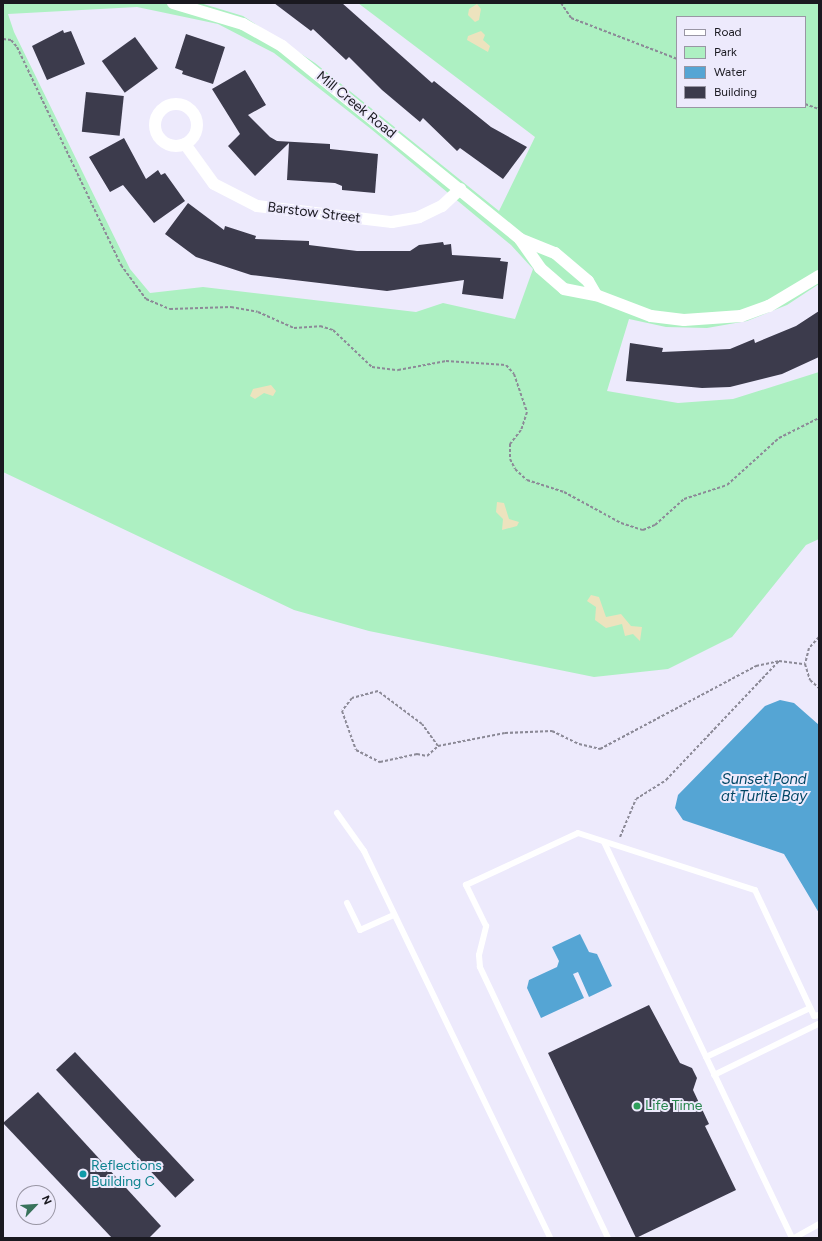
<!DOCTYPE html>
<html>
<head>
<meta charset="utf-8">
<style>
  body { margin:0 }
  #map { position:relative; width:822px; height:1241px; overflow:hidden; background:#edeafc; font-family:Figtree,sans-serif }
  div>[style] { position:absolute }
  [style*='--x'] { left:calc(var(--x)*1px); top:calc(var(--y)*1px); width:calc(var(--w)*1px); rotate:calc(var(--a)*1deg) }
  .green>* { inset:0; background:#adf0c2 }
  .sand>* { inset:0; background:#ede3be }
  .water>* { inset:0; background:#55a5d4 }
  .building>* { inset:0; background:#3c3b4c; transform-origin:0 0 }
  .path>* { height:2px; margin-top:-1px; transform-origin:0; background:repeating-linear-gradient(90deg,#8c8a97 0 3px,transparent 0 5px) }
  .service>* { height:6px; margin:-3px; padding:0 3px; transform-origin:3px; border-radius:3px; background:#fff }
  .minor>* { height:12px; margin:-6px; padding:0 6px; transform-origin:6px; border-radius:6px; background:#fff }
  .minor>.ring { margin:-6px; padding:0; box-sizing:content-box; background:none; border:12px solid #fff; border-radius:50% }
  .dots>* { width:11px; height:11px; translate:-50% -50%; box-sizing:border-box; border:2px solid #edeafc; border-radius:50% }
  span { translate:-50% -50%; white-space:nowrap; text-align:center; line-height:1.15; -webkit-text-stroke:4px #edeafc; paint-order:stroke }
  .street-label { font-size:14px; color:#1a1920 }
  .leisure-label { font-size:14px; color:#27864d }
  .left { translate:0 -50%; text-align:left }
  .culture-label { font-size:14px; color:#0d838f }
  .water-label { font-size:15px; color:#004665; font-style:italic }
  .frame { position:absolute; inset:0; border:4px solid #1a1920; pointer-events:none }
  .legend { position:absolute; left:676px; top:16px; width:130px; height:92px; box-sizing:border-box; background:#edeafc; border:1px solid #9996a4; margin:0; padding:5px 7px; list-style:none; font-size:12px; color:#1a1920 }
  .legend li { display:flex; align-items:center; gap:8px; height:20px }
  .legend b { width:20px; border:1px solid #9996a4 }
  .north { position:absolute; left:16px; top:1185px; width:40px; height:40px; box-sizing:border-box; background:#edeafc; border:1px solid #9996a4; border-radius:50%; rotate:65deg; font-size:11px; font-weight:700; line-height:16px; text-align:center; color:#1a1920 }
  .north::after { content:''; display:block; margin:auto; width:14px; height:18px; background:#39735c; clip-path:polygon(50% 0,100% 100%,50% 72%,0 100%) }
</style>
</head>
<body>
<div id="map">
  <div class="green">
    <i style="clip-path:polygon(evenodd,3px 3px,200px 3px,243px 16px,315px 63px,499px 211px,535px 137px,358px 3px,819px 3px,819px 284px,787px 305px,747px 321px,707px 328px,666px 327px,629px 319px,607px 391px,678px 403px,733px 399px,819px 372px,819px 539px,806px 545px,732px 637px,668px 669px,594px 677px,369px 631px,294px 610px,3px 472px,3px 3px,137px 7px,218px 24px,274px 53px,371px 129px,511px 245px,533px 269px,515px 319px,443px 303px,416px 312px,203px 287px,150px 293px,130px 269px,14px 32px,8px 14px,137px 7px,3px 3px,677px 17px,805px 17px,805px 107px,677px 107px,677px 17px)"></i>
  </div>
  <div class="sand">
    <i style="clip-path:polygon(477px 4px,481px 9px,479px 20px,475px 22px,468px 15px,469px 9px)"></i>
    <i style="clip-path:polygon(481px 31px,485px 35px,483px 40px,490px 46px,488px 52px,467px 40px,468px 36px)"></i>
    <i style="clip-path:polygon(271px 385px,276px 391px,273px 396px,264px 393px,255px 399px,250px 396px,253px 389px)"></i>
    <i style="clip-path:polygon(497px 502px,504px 503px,509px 519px,519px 522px,517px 526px,502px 530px,503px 519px,496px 512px)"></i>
    <i style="clip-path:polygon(591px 595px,599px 597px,606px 617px,621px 614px,631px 626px,642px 627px,640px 641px,633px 634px,625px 636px,622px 624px,606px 628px,595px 620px,596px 607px,587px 601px)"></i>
  </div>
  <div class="water">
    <i style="clip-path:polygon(780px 700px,794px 703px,819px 725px,819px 913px,784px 854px,683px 820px,675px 808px,678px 795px,765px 706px)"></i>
    <i style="clip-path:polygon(580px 934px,589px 952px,597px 954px,612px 986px,589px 997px,578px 972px,573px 974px,584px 998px,541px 1018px,527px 988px,529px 980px,557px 967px,559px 961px,552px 947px)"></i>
  </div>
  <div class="building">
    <i style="clip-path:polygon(274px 3px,342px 3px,432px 83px,434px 81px,491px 127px,527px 147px,503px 179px,460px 148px,457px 151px,423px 118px,420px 122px,382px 90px,349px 57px,346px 60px,313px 29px,311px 31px)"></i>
    <i style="clip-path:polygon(63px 30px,64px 33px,71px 31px,85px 64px,47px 80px,32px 46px)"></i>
    <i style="clip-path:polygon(186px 34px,225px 47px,213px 84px,182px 74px,183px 71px,175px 68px)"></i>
    <i style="left:135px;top:37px;width:39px;height:41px;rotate:54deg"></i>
    <i style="clip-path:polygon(245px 70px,266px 105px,248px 115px,270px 137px,277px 141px,330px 144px,330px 149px,378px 154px,375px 193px,342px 190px,342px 186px,335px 183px,287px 180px,289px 143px,255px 176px,228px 146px,240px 134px,212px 89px)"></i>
    <i style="left:86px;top:92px;width:38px;height:40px;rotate:6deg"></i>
    <i style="clip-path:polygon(124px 138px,146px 179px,158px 170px,161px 175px,165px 173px,185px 201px,154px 223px,123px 185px,110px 192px,89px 157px)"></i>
    <i style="clip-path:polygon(188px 203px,224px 230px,225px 226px,256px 236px,255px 239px,309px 241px,309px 245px,357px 251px,410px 251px,419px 245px,443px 242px,444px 245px,451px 244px,452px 255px,501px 258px,500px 261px,508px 262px,503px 299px,462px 294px,464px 280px,387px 291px,251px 275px,196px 257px,165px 234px)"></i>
    <i style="clip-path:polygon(819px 311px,819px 357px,782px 374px,730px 387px,702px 388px,626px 381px,630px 343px,663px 348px,662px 352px,730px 349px,754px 339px,755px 343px,796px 326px)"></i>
    <i style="clip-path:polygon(649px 1005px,680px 1063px,692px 1068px,697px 1078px,693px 1090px,709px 1124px,705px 1126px,736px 1190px,636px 1238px,548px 1053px)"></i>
    <i style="left:75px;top:1052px;width:175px;height:26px;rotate:47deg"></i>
    <i style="clip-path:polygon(38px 1092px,161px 1226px,149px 1238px,112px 1238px,3px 1123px)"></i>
  </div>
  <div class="path">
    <i style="--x:561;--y:3;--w:18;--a:56"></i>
    <i style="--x:571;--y:18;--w:114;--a:21.1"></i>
    <i style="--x:3;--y:39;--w:8;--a:7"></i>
    <i style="--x:11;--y:40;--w:9;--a:49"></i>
    <i style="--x:17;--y:47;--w:242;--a:64.5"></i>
    <i style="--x:121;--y:265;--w:42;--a:53.7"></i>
    <i style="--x:146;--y:299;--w:26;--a:23"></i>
    <i style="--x:170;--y:309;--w:61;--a:-1.9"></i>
    <i style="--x:231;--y:307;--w:27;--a:10"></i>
    <i style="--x:258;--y:312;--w:39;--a:24"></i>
    <i style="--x:294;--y:328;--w:26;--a:-4"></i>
    <i style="--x:320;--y:326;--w:14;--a:17"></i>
    <i style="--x:333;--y:330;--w:54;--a:43.5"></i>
    <i style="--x:372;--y:367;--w:26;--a:7"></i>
    <i style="--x:398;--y:370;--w:49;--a:-10.6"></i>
    <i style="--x:446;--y:361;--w:60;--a:3.8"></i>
    <i style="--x:506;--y:365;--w:12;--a:48"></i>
    <i style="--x:514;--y:374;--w:40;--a:71.1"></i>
    <i style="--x:527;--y:412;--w:19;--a:108"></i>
    <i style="--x:521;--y:430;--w:18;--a:128"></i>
    <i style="--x:510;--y:444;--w:15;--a:90"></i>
    <i style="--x:510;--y:459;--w:11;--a:63"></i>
    <i style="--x:515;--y:469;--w:16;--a:43"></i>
    <i style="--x:527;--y:480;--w:39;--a:18"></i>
    <i style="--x:564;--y:492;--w:65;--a:28.5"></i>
    <i style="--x:621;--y:523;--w:23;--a:18"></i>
    <i style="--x:643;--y:530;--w:13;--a:-23"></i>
    <i style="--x:655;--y:525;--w:39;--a:-42"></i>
    <i style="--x:684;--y:499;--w:45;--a:-18"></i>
    <i style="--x:727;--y:485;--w:70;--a:-42.1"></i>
    <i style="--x:779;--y:438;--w:45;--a:-26.6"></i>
    <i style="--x:805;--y:104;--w:15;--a:20"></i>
    <i style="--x:819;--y:637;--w:15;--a:132"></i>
    <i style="--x:809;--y:648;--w:16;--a:104"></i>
    <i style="--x:805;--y:664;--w:17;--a:73"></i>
    <i style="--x:810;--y:680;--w:12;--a:42"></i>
    <i style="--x:438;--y:746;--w:27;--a:-126"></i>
    <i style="--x:422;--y:724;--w:55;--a:-143.1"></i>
    <i style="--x:378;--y:691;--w:27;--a:165"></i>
    <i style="--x:352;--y:698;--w:16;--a:128"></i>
    <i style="--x:342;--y:711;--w:41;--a:70.3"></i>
    <i style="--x:356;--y:750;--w:27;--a:27"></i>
    <i style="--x:380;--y:762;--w:38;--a:-12"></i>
    <i style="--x:417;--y:754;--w:10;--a:11"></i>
    <i style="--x:427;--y:756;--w:15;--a:-42"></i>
    <i style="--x:438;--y:746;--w:68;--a:-11"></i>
    <i style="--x:505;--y:733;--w:47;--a:-2.4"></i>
    <i style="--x:552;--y:731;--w:30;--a:26"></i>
    <i style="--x:579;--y:744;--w:22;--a:13"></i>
    <i style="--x:600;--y:749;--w:177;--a:-28"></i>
    <i style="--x:756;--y:666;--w:24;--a:-12"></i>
    <i style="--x:620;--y:837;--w:41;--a:-67.2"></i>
    <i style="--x:636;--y:799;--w:36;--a:-32"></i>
    <i style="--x:666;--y:780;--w:164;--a:-46.5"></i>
    <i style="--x:779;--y:661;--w:26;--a:7"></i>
  </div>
  <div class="service">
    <i style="--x:337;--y:813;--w:47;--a:54.6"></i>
    <i style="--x:364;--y:851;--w:429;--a:64.3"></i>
    <i style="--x:604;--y:842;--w:438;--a:64.6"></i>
    <i style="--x:347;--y:903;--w:30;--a:64"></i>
    <i style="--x:360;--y:930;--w:37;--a:-24"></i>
    <i style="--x:706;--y:1057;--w:115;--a:-25.2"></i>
    <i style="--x:714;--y:1075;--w:116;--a:-26.1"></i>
    <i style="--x:608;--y:1238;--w:300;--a:-115.3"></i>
    <i style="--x:480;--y:967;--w:12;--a:-95"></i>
    <i style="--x:479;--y:955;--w:30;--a:-76"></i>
    <i style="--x:486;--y:926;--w:46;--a:-116"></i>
    <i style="--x:466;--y:885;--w:123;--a:-24.9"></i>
    <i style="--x:578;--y:833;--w:186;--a:17.9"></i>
    <i style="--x:755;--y:890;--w:139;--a:64.9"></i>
    <i style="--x:814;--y:1016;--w:5;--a:-11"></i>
    <i style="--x:794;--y:1238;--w:29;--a:-29"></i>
  </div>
  <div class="minor">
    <i style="--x:173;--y:3;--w:73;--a:16.7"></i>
    <i style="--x:243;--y:24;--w:45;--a:29.4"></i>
    <i style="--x:282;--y:46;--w:306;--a:39"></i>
    <i style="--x:520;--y:239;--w:38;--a:22"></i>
    <i style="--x:555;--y:253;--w:43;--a:40.3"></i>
    <i style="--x:588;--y:281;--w:16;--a:60"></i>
    <i class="ring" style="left:155px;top:104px;width:30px;height:30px"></i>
    <i style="--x:185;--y:144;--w:49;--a:54.1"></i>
    <i style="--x:214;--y:184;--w:48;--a:27.1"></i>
    <i style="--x:257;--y:206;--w:136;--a:6.8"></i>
    <i style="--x:392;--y:222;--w:27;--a:-10"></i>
    <i style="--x:419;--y:217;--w:25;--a:-26"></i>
    <i style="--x:442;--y:206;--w:25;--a:-43"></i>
    <i style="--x:520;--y:239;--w:35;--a:55"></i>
    <i style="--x:540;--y:268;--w:32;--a:41"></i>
    <i style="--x:564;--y:289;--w:33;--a:11"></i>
    <i style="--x:596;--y:295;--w:59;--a:20.9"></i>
    <i style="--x:651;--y:316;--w:33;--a:7"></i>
    <i style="--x:684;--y:320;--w:57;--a:-4"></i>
    <i style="--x:741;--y:316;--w:30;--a:-20"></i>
    <i style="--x:769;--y:306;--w:58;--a:-31"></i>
  </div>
  <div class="dots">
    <i style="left:637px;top:1106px;background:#2e9e5b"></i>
    <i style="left:83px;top:1174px;background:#0f9aa8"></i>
  </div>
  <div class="street-label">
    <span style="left:356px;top:105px;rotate:39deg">Mill Creek Road</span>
    <span style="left:314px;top:213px;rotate:7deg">Barstow Street</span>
  </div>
  <div class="leisure-label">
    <span class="left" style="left:645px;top:1106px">Life Time</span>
  </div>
  <div class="culture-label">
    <span class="left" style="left:91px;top:1174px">Reflections<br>Building C</span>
  </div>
  <div class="water-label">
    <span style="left:764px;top:788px">Sunset Pond<br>at Turlte Bay</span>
  </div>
  <div class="frame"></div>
  <ul class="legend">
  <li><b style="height:5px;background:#fff"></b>Road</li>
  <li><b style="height:11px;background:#adf0c2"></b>Park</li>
  <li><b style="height:11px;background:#55a5d4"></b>Water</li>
  <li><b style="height:11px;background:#3c3b4c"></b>Building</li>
  </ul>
  <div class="north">N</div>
</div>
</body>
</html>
